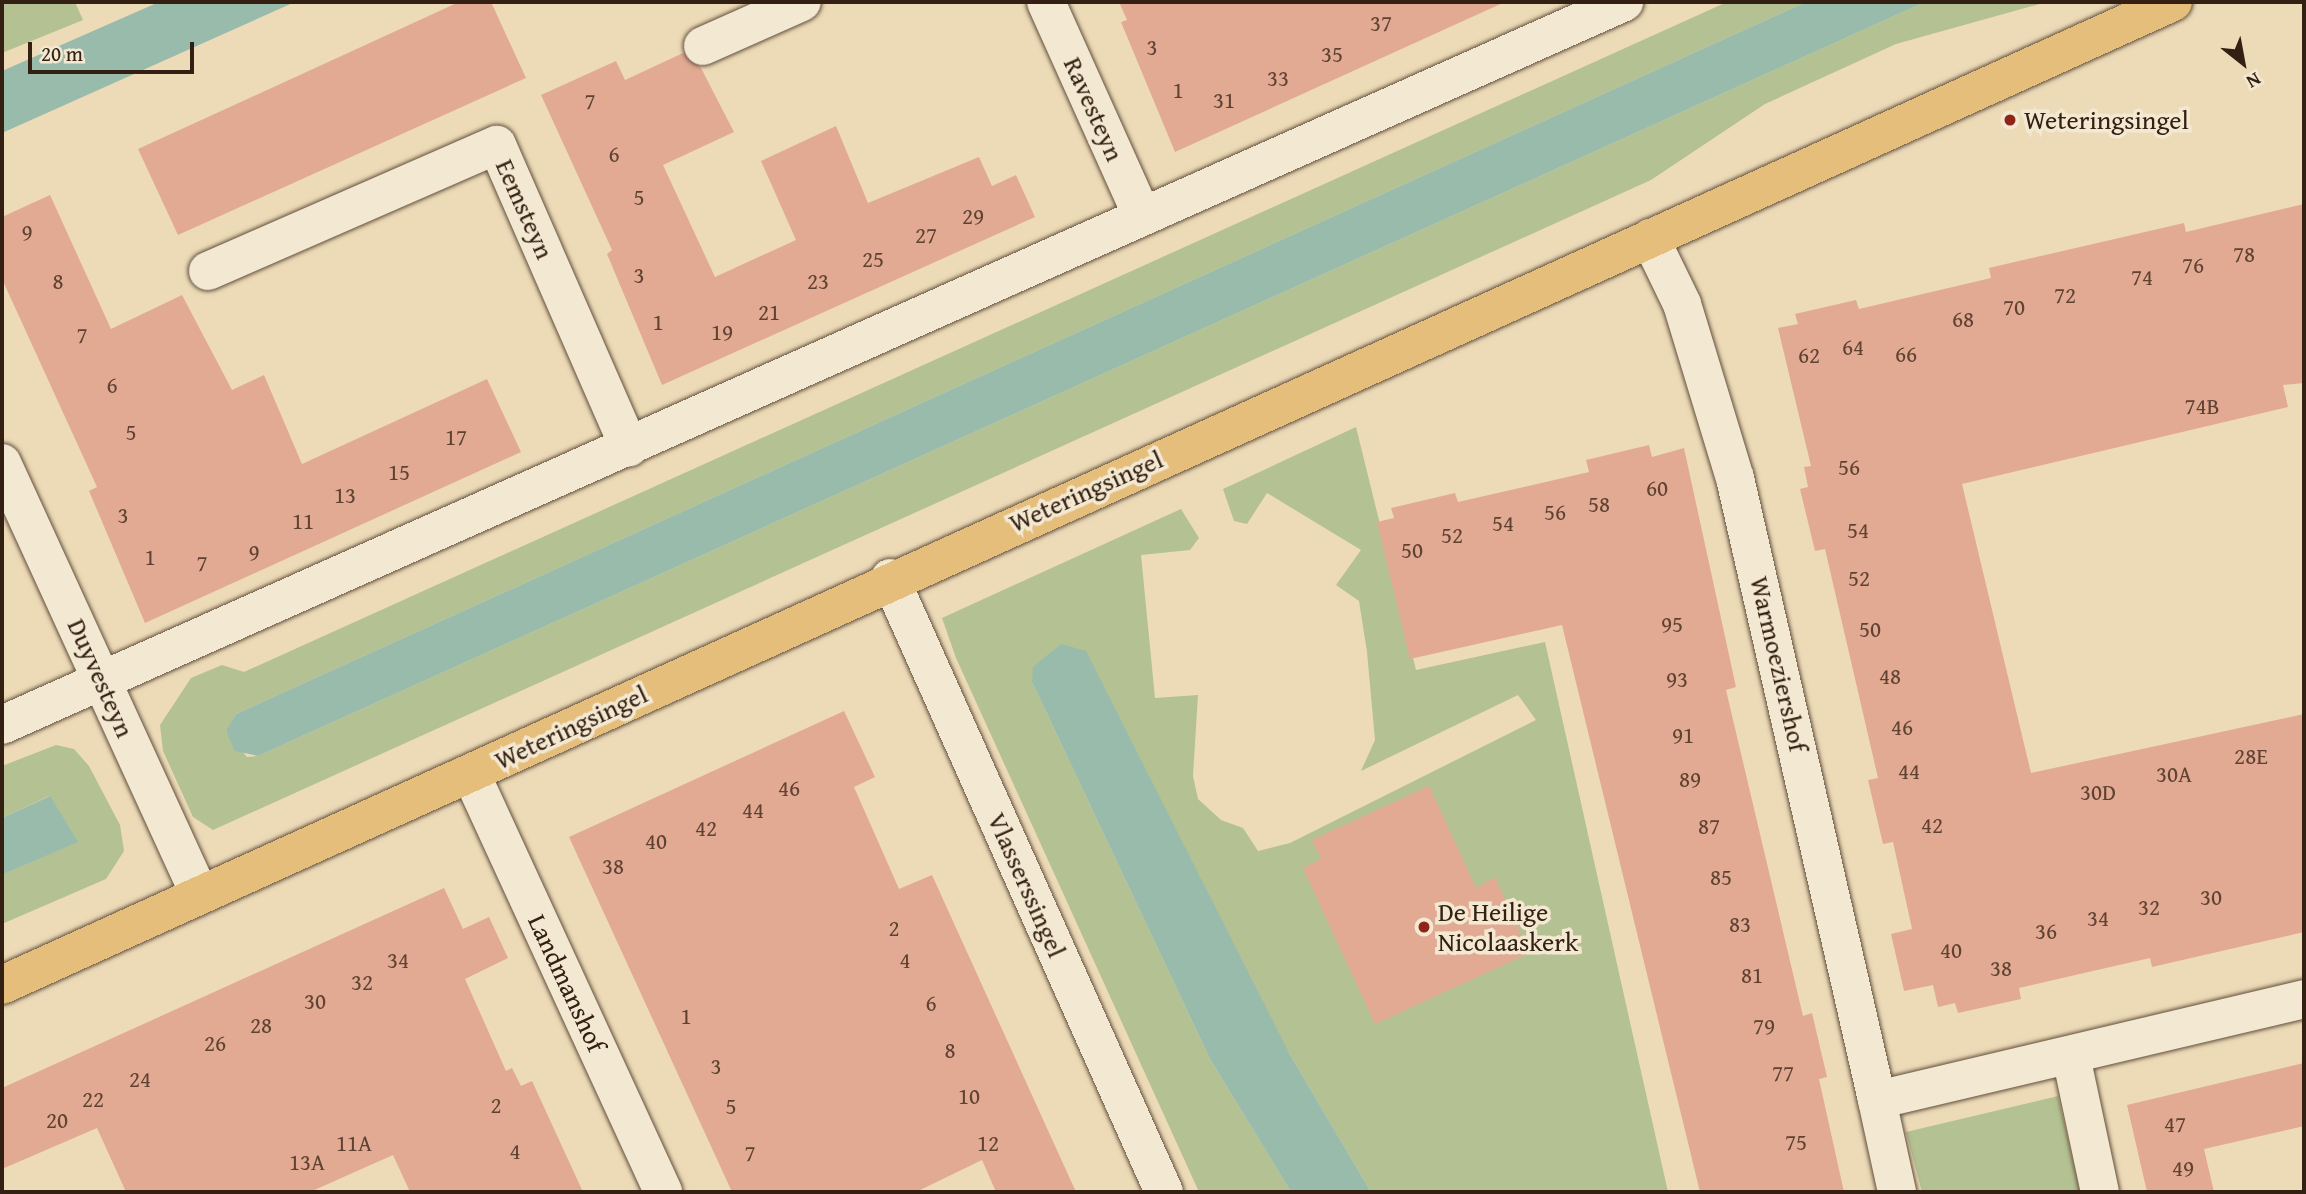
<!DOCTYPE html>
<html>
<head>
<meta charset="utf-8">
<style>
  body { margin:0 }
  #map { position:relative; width:2306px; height:1194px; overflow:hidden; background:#eddbb8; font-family:"Gentium Book Plus",serif }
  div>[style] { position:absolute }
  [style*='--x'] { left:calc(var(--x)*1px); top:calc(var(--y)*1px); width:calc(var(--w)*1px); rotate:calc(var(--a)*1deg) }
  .green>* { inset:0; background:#b4c192 }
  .water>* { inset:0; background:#99bbac }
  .building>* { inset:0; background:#e2aa93 }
  .roads { filter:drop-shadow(0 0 2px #624f3c) drop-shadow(0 0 2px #624f3c) }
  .minor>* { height:38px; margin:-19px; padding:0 19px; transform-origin:19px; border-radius:19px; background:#f3e8d1 }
  .major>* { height:38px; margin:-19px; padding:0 19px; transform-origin:19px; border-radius:19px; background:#e6be7c }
  .dots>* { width:19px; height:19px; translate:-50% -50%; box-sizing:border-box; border:4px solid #f3e8d1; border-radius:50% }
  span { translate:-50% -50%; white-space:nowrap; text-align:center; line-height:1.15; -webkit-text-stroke:7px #f3e8d1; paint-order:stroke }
  .number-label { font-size:23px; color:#5f4232 }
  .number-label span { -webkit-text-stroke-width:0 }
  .street-label { font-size:26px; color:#332012 }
  .poi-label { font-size:26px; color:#332012 }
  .left { translate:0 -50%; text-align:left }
  .frame { position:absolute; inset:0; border:4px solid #332012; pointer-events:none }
  .north { position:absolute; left:2208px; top:28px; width:70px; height:70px; -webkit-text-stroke:5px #f3e8d1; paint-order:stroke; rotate:149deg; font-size:19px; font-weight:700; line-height:28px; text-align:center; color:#332012 }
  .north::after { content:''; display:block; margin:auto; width:24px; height:32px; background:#332012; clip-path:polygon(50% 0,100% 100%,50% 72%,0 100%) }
  .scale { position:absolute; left:28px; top:42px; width:166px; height:32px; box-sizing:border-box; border:4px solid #332012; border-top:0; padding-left:9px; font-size:21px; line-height:24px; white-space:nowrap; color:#332012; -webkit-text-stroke:5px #f3e8d1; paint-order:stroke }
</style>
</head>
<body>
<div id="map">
  <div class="green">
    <i style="clip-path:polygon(2px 2px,75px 2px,83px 20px,2px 53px)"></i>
    <i style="clip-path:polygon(1727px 2px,1806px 2px,236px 714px,226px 732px,247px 757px,258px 756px,1925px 2px,2047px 2px,1896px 44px,1765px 104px,1651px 180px,213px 830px,193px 817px,163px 751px,160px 725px,191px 678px,222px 665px,244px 672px)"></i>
    <i style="clip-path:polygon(1356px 427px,1416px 670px,1545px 642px,1668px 1192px,1371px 1192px,1289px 1053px,1032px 682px,1210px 1059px,1291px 1192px,1199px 1192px,956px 658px,942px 618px,1181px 509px,1199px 538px,1190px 550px,1141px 555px,1155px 698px,1198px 695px,1193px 776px,1198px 799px,1221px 820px,1243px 828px,1258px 851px,1290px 843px,1536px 720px,1518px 695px,1361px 771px,1375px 740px,1367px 652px,1359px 601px,1336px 585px,1361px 550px,1267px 493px,1247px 524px,1234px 521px,1223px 489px)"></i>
    <i style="clip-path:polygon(56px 745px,74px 749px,89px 766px,120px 825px,124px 851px,106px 879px,2px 924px,2px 875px,77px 842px,49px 796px,2px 818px,2px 766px)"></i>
    <i style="clip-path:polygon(2058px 1096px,2080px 1192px,1922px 1192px,1906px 1132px)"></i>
  </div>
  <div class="water">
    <i style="clip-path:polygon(159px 2px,295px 2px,2px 133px,2px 71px)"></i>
    <i style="clip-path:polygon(1806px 2px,1925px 2px,258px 756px,235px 751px,226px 731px,236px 714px)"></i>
    <i style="clip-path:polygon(1061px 644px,1086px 651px,1289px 1053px,1371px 1192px,1291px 1192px,1210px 1059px,1032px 682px,1033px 667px)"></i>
    <i style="clip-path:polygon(50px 796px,78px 842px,2px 875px,2px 818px)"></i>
  </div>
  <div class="building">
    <i style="clip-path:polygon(459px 2px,491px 2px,526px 78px,178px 235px,138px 149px)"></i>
    <i style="clip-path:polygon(1119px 2px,1505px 2px,1175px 152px,1121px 22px,1127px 20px)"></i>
    <i style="clip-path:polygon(683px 53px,701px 68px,734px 132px,663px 165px,715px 277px,796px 240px,761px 161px,836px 126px,868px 203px,979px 157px,992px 186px,1016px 175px,1035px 217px,662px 385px,607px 254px,612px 250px,541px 95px,616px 61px,625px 80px)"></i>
    <i style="clip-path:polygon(50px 195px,111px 329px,182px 295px,232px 390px,264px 375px,302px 464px,487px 379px,521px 452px,145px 623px,89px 491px,97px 487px,2px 279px,2px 217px)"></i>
    <i style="clip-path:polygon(2304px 204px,2304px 383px,2283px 385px,2288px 407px,1962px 484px,2031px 773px,2304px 714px,2304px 932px,2152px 967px,2150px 958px,2084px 973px,2019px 988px,2021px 999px,1958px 1013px,1955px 1003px,1938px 1007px,1933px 985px,1904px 991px,1891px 934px,1912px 929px,1893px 842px,1883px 844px,1875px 810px,1868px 780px,1878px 778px,1825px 549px,1815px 551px,1800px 489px,1808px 487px,1804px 467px,1811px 466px,1778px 328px,1798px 324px,1795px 314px,1856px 300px,1859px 309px,1991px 278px,1989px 268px,2184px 223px,2186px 232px)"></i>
    <i style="clip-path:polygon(1649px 445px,1652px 457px,1684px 448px,1736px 687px,1726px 690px,1803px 1016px,1812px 1013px,1820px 1047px,1827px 1077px,1819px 1079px,1844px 1192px,1700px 1192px,1562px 625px,1410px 659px,1377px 522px,1394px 518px,1391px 508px,1455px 493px,1458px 502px,1589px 472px,1586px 460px)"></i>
    <i style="clip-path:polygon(844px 711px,875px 777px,854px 787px,899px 889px,932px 875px,1076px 1192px,996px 1192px,982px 1160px,916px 1192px,732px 1192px,569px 837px)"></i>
    <i style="clip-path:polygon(1429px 786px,1476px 888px,1495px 877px,1529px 953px,1375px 1024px,1303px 868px,1321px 859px,1312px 840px)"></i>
    <i style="clip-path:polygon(444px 888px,463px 929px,489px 917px,508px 958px,465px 979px,506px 1071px,512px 1068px,521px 1086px,532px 1081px,583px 1192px,410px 1192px,393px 1155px,310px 1192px,126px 1192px,97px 1128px,2px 1169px,2px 1088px)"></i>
    <i style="clip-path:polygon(2304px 1063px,2304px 1126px,2204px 1149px,2214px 1192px,2147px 1192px,2127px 1105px)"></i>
  </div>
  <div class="roads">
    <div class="minor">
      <i style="--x:1046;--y:2;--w:235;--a:65.8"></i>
      <i style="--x:703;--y:46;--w:108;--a:-24"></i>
      <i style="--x:1650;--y:238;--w:73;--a:64.1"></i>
      <i style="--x:1682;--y:304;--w:182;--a:73.1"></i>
      <i style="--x:1735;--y:478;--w:638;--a:77.14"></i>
      <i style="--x:1877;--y:1100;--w:439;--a:-13.3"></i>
      <i style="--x:208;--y:271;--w:315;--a:-23.6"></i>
      <i style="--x:497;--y:145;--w:330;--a:66.4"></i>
      <i style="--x:2;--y:463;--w:474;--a:65.4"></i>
      <i style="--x:890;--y:578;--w:672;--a:65.95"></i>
      <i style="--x:2;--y:725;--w:1776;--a:-24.02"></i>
      <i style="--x:471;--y:774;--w:460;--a:65.3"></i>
      <i style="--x:2071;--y:1056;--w:139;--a:78"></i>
      <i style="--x:1877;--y:1100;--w:94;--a:77.7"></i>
    </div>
    <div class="major">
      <i style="--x:2;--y:985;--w:2383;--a:-24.36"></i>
    </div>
  </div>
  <div class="dots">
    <i style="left:2010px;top:120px;background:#8f2418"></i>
    <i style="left:1424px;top:927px;background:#8f2418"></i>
  </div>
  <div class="number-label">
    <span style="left:1381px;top:23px">37</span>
    <span style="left:1152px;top:47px">3</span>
    <span style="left:1332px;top:54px">35</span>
    <span style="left:1278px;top:78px">33</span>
    <span style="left:1178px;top:90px">1</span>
    <span style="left:1224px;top:100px">31</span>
    <span style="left:590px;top:101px">7</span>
    <span style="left:614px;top:154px">6</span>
    <span style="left:639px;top:197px">5</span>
    <span style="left:973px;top:216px">29</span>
    <span style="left:27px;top:232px">9</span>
    <span style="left:926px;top:235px">27</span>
    <span style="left:2244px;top:254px">78</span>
    <span style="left:873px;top:259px">25</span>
    <span style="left:2193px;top:265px">76</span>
    <span style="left:639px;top:275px">3</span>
    <span style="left:2142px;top:277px">74</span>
    <span style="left:58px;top:281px">8</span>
    <span style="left:818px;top:281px">23</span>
    <span style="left:2065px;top:295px">72</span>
    <span style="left:2014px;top:307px">70</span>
    <span style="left:769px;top:312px">21</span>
    <span style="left:1963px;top:319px">68</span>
    <span style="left:658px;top:322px">1</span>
    <span style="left:722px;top:332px">19</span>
    <span style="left:82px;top:335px">7</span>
    <span style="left:1853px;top:347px">64</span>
    <span style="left:1906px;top:354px">66</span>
    <span style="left:1809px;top:355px">62</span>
    <span style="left:112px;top:385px">6</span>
    <span style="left:2202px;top:406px">74B</span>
    <span style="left:131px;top:432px">5</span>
    <span style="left:456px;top:437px">17</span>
    <span style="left:1849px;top:467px">56</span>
    <span style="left:399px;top:472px">15</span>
    <span style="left:1657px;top:488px">60</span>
    <span style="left:345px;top:495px">13</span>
    <span style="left:1599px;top:504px">58</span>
    <span style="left:1555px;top:512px">56</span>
    <span style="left:123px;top:515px">3</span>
    <span style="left:303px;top:521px">11</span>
    <span style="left:1503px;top:523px">54</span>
    <span style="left:1858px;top:530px">54</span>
    <span style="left:1452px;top:535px">52</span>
    <span style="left:1412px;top:550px">50</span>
    <span style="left:254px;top:552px">9</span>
    <span style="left:150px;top:557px">1</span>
    <span style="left:202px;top:563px">7</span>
    <span style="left:1859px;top:578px">52</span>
    <span style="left:1672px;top:624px">95</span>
    <span style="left:1870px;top:629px">50</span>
    <span style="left:1890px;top:676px">48</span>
    <span style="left:1677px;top:679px">93</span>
    <span style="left:1902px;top:727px">46</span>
    <span style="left:1683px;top:735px">91</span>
    <span style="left:2251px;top:756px">28E</span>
    <span style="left:1909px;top:771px">44</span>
    <span style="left:2174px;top:774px">30A</span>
    <span style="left:1690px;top:779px">89</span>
    <span style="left:789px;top:788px">46</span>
    <span style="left:2098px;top:792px">30D</span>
    <span style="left:753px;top:810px">44</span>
    <span style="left:1932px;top:825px">42</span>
    <span style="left:1709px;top:826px">87</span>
    <span style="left:706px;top:828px">42</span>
    <span style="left:656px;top:841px">40</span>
    <span style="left:613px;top:866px">38</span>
    <span style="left:1721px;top:877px">85</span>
    <span style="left:2211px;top:897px">30</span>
    <span style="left:2149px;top:907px">32</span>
    <span style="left:2098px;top:918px">34</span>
    <span style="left:1740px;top:924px">83</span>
    <span style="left:894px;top:928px">2</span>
    <span style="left:2046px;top:931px">36</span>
    <span style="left:1951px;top:950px">40</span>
    <span style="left:398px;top:960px">34</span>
    <span style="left:905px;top:960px">4</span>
    <span style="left:2001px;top:968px">38</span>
    <span style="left:1752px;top:975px">81</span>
    <span style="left:362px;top:982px">32</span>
    <span style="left:315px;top:1001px">30</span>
    <span style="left:931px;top:1003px">6</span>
    <span style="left:686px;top:1016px">1</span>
    <span style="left:261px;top:1025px">28</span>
    <span style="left:1764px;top:1026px">79</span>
    <span style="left:215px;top:1043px">26</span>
    <span style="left:950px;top:1050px">8</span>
    <span style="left:716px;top:1066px">3</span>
    <span style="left:1783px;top:1073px">77</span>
    <span style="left:140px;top:1079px">24</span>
    <span style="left:969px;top:1096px">10</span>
    <span style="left:93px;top:1099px">22</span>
    <span style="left:496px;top:1105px">2</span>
    <span style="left:731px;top:1106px">5</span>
    <span style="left:57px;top:1120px">20</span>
    <span style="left:2175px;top:1124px">47</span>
    <span style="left:1796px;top:1142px">75</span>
    <span style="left:354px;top:1143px">11A</span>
    <span style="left:988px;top:1143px">12</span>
    <span style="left:515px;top:1151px">4</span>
    <span style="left:750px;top:1153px">7</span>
    <span style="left:307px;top:1162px">13A</span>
    <span style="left:2183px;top:1168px">49</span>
  </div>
  <div class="street-label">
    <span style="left:1094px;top:109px;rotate:66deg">Ravesteyn</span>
    <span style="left:525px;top:209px;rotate:66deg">Eemsteyn</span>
    <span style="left:1086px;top:491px;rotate:-24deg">Weteringsingel</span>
    <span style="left:1779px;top:664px;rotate:77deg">Warmoeziershof</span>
    <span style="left:101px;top:678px;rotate:66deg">Duyvesteyn</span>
    <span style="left:571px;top:727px;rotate:-25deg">Weteringsingel</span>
    <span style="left:1027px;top:885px;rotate:66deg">Vlasserssingel</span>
    <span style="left:567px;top:983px;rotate:65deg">Landmanshof</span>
  </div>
  <div class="poi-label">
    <span class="left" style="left:2024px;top:120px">Weteringsingel</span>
    <span class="left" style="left:1438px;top:927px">De Heilige<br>Nicolaaskerk</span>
  </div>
  <div class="frame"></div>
  <div class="north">N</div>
  <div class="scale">20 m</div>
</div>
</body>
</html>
